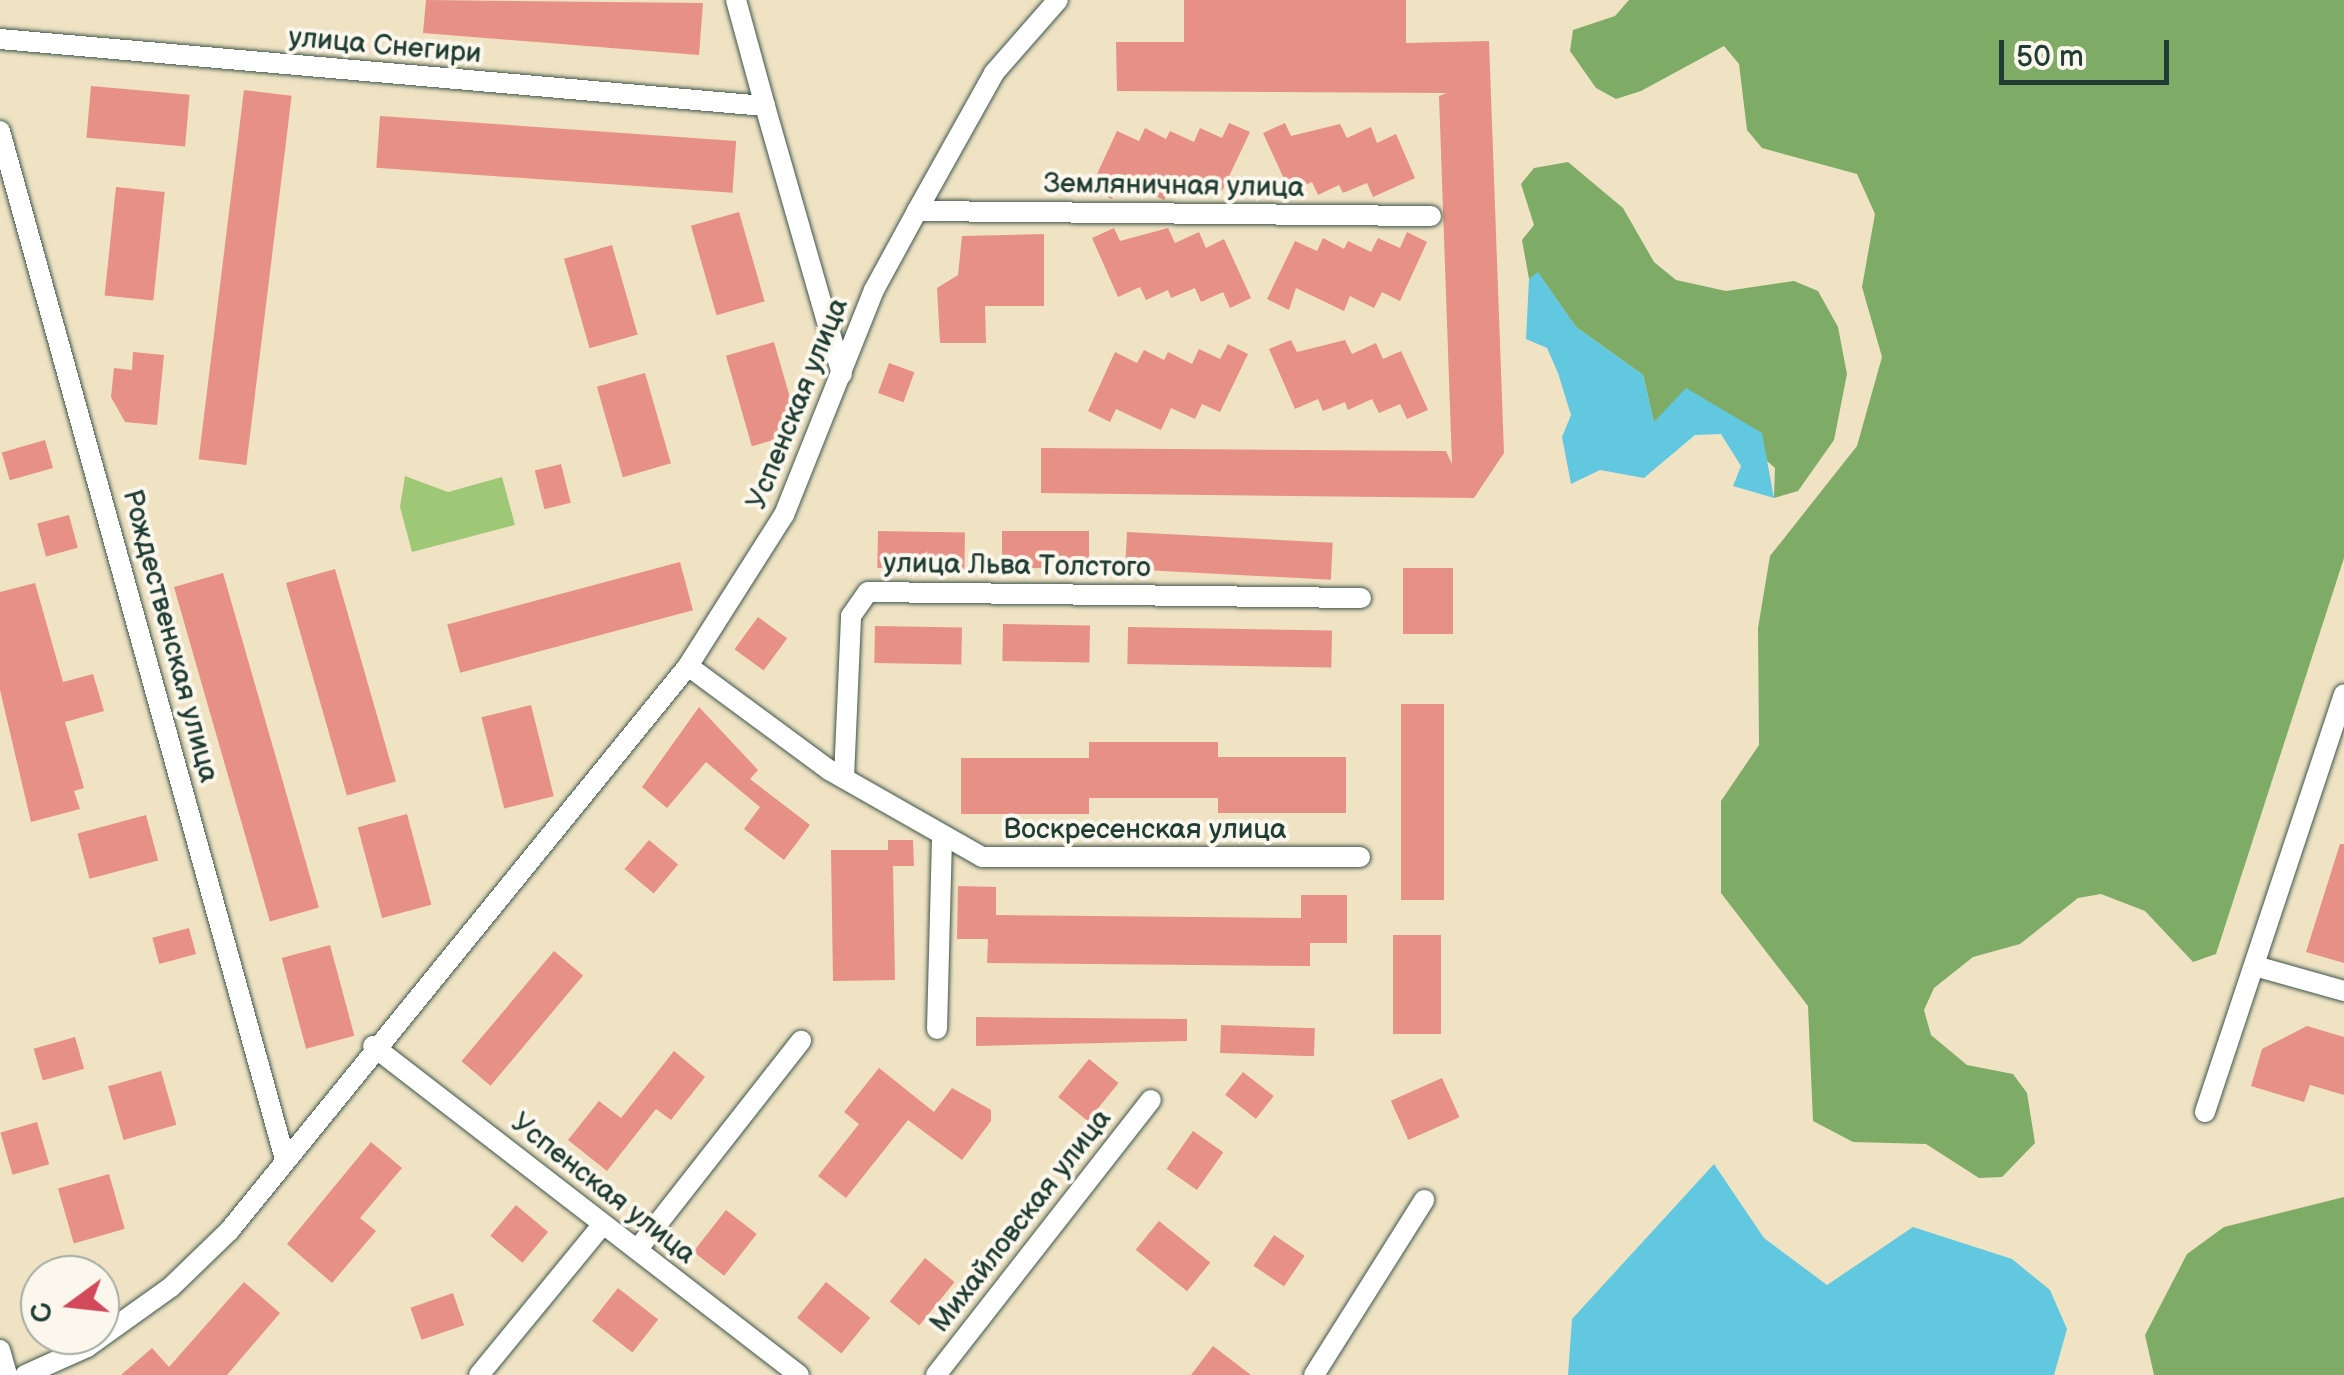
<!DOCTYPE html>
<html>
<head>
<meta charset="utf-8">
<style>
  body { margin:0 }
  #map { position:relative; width:2344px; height:1375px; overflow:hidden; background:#efe3c4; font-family:"Balsamiq Sans",sans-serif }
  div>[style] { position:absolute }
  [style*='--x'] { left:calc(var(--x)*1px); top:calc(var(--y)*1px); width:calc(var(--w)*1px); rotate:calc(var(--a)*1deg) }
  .green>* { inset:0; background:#9ec875 }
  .forest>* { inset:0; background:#7eac66 }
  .water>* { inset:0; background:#62c8e0 }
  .building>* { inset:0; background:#e69086; transform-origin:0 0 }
  .roads { filter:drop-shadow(0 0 2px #3e564a) drop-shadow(0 0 2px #3e564a) }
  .minor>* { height:20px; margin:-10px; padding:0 10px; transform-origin:10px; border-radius:10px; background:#fff }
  span { translate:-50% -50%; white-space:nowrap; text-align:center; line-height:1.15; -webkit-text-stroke:8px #fbf7ec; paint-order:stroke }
  .street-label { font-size:28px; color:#1f3d34 }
  .north { position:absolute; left:20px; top:1255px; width:100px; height:100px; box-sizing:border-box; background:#fbf7ec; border:2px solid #a3ada2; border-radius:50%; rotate:255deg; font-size:28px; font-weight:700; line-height:40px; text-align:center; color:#1f3d34 }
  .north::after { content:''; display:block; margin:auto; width:35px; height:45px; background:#d1495b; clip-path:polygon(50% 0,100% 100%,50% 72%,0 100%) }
  .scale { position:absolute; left:1999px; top:40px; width:170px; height:45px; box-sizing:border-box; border:5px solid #1f3d34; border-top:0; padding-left:12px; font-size:30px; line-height:35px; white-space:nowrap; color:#1f3d34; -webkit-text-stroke:8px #fbf7ec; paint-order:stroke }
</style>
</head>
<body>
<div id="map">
  <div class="green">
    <i style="clip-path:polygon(405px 476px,448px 492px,502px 477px,515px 525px,412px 552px,400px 507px)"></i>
  </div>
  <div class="forest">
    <i style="clip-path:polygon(1629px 0,2344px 0,2344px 558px,2216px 954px,2193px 962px,2145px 911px,2101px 894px,2078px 898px,2020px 944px,1973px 957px,1934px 988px,1924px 1010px,1931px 1035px,1967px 1065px,2013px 1074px,2027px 1093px,2035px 1143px,2002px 1177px,1979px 1178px,1926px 1144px,1853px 1142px,1813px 1121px,1808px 1006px,1721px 893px,1721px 801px,1759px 745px,1758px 628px,1770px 556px,1857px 446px,1882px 357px,1862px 287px,1875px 214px,1857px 174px,1762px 148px,1747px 130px,1739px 64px,1724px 46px,1641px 91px,1616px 99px,1596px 88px,1570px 51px,1573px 30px,1615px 16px)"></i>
    <i style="clip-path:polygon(1568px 162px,1623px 208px,1654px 262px,1676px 280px,1726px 291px,1794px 281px,1818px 291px,1838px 327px,1847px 374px,1834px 440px,1798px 491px,1774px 498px,1775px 468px,1686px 389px,1654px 423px,1643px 375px,1576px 327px,1538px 273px,1529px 279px,1522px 240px,1534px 225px,1521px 184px,1534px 168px)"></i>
    <i style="clip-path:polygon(2344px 1197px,2344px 1375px,2154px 1375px,2145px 1335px,2187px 1254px,2224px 1227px)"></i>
  </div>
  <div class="water">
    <i style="clip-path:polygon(1538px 272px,1576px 327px,1643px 375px,1654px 422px,1686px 388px,1762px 433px,1774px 498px,1733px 486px,1741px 466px,1721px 434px,1695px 435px,1644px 478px,1600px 470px,1571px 484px,1562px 437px,1571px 415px,1558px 373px,1547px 348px,1526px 339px,1529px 279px)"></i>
    <i style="clip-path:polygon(1714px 1164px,1764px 1238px,1827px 1285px,1913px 1227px,2012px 1259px,2050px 1290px,2067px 1329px,2054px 1375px,1568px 1375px,1572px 1319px)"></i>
  </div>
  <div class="building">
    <i style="clip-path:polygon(426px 0,703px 3px,699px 55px,423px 33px)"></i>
    <i style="clip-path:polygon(1184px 0,1406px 0,1406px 43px,1489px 41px,1504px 453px,1474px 498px,1041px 493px,1041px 448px,1446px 451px,1452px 464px,1439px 96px,1447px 93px,1117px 91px,1116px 42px,1184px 42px)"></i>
    <i style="left:91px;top:86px;width:99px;height:52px;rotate:5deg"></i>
    <i style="left:244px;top:90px;width:48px;height:372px;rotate:7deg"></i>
    <i style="left:380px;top:116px;width:357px;height:52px;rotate:4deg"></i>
    <i style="clip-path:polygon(1229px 123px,1250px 132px,1222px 191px,1204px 182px,1196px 198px,1173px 186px,1164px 200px,1119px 179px,1112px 199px,1090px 189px,1117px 131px,1139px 141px,1145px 128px,1166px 139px,1170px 131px,1194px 142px,1200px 128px,1222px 138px)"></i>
    <i style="clip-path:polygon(1285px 123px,1291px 136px,1340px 124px,1347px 138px,1371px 127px,1377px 143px,1396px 134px,1415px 178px,1373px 197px,1367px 183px,1343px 193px,1339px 185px,1318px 195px,1312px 182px,1290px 192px,1263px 133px)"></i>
    <i style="left:116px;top:187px;width:49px;height:109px;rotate:6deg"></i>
    <i style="left:739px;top:212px;width:93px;height:50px;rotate:74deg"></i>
    <i style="clip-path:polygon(1114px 228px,1120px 241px,1168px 228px,1175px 243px,1199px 232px,1206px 248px,1224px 239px,1251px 298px,1230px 308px,1223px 292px,1201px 302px,1195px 288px,1171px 298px,1168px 290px,1146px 300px,1140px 287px,1118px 297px,1092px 238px)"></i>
    <i style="clip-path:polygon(1407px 232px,1427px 242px,1400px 301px,1382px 292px,1374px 308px,1350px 296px,1344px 311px,1296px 288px,1289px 310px,1267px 299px,1295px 241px,1317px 251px,1323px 238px,1344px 249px,1348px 241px,1371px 252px,1378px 238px,1400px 248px)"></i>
    <i style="clip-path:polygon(1044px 234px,1044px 306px,985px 306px,986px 343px,940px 343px,937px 288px,958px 275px,962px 236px)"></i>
    <i style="left:612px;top:245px;width:93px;height:50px;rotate:74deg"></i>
    <i style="clip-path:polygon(1291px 340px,1297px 352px,1345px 340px,1352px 354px,1376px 343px,1383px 359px,1401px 351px,1428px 410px,1407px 419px,1400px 404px,1379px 413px,1372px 399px,1348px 410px,1345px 402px,1323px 411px,1318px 399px,1295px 409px,1269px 349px)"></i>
    <i style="left:774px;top:342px;width:94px;height:50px;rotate:74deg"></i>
    <i style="clip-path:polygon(1228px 344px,1248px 354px,1220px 412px,1202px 404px,1195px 419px,1171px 408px,1161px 430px,1116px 409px,1110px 422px,1088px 411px,1115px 352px,1137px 363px,1144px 350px,1164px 360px,1168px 352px,1192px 364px,1199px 349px,1220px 359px)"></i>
    <i style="clip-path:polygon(133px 352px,164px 355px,157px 425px,125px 422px,111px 397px,114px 368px,132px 370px)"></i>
    <i style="left:889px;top:363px;width:27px;height:32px;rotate:20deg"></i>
    <i style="left:645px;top:373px;width:94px;height:50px;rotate:74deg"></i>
    <i style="left:45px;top:440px;width:29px;height:45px;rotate:74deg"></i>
    <i style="left:561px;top:464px;width:40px;height:27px;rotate:76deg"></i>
    <i style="left:69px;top:515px;width:34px;height:33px;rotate:75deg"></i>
    <i style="left:878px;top:531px;width:87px;height:37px;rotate:1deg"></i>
    <i style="left:1002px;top:531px;width:87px;height:37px"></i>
    <i style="left:1127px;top:532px;width:206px;height:37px;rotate:3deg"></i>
    <i style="left:680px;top:562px;width:50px;height:241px;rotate:75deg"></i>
    <i style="left:1403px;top:568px;width:50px;height:66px"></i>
    <i style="left:335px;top:569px;width:221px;height:51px;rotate:74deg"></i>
    <i style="left:223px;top:573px;width:348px;height:51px;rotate:74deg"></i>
    <i style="clip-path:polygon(35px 583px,63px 682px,93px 674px,104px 711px,65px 722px,84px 788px,74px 791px,80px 809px,31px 822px,0 690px,0 592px)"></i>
    <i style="left:758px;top:617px;width:36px;height:40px;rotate:36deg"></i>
    <i style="left:1003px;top:624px;width:87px;height:37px;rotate:1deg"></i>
    <i style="left:875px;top:626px;width:87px;height:37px;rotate:1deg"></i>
    <i style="left:1128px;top:627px;width:204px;height:37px;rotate:1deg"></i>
    <i style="left:1401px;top:704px;width:43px;height:196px"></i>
    <i style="left:531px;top:705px;width:94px;height:51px;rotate:76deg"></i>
    <i style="clip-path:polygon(699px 707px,758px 770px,750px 779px,810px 825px,784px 860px,744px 829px,760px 807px,706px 762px,667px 808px,642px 787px)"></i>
    <i style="clip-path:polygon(1089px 742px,1218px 742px,1218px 757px,1346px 757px,1346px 813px,1218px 813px,1218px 798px,1089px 798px,1089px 814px,961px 814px,961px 758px,1089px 758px)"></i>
    <i style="left:407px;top:814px;width:94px;height:51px;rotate:75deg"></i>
    <i style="left:146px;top:815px;width:47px;height:71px;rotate:75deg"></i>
    <i style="left:649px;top:840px;width:38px;height:38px;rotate:40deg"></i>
    <i style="clip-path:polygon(888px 840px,913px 840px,914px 866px,893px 866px,895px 980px,833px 981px,831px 850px,888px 850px)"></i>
    <i style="clip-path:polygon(2340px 844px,2344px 844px,2344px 963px,2306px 952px)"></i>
    <i style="clip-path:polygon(958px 886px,996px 887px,996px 915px,1301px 918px,1301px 895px,1347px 895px,1347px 943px,1310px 943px,1310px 966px,987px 963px,988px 939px,957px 939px)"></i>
    <i style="left:189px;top:928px;width:27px;height:38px;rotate:75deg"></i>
    <i style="left:1393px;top:935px;width:48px;height:99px"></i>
    <i style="left:330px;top:945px;width:94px;height:50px;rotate:75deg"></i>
    <i style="left:554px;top:951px;width:38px;height:144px;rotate:40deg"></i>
    <i style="clip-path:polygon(976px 1017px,1187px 1019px,1187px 1041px,976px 1046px)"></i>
    <i style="left:1221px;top:1025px;width:94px;height:28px;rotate:2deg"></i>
    <i style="clip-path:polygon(2307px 1026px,2344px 1037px,2344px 1095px,2310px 1085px,2304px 1102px,2251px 1086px,2262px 1049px)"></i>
    <i style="left:75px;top:1037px;width:33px;height:43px;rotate:74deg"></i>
    <i style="clip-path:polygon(674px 1051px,705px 1077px,671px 1120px,656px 1109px,607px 1171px,568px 1140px,599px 1101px,621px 1118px)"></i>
    <i style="left:1089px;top:1059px;width:38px;height:49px;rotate:39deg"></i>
    <i style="clip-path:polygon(879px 1068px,934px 1112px,952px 1088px,991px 1110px,991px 1121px,962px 1160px,908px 1120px,846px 1198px,818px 1176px,859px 1124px,844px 1112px)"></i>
    <i style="left:161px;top:1071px;width:56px;height:55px;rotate:74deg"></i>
    <i style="left:1243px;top:1072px;width:39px;height:29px;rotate:38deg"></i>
    <i style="left:1442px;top:1078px;width:43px;height:56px;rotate:66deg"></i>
    <i style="left:37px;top:1122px;width:44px;height:38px;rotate:74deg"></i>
    <i style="left:1193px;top:1131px;width:37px;height:46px;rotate:35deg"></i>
    <i style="clip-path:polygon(371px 1142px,402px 1168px,360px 1218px,376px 1231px,332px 1283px,287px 1244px)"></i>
    <i style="left:109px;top:1174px;width:57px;height:53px;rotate:74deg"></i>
    <i style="left:516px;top:1205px;width:42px;height:40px;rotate:40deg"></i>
    <i style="left:726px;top:1210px;width:39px;height:53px;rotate:38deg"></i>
    <i style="left:1159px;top:1221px;width:66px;height:37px;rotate:39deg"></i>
    <i style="left:1274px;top:1235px;width:37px;height:37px;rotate:34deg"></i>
    <i style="left:925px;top:1258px;width:38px;height:56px;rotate:39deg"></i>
    <i style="clip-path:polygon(244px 1282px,280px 1313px,227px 1375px,121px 1375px,152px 1348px,169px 1367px)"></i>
    <i style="left:826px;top:1282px;width:57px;height:46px;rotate:39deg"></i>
    <i style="left:618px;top:1288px;width:51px;height:42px;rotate:38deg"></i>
    <i style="left:453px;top:1293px;width:34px;height:45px;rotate:71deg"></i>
    <i style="clip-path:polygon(1213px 1346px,1251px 1375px,1191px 1375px)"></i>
  </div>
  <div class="roads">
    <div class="minor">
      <i style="--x:736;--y:0;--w:110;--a:74.7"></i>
      <i style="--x:0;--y:39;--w:768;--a:5.01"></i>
      <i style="--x:765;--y:106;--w:279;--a:74"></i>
      <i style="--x:0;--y:131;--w:1064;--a:74.51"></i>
      <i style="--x:917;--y:211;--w:514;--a:0.56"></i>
      <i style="--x:688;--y:666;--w:175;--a:36.4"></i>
      <i style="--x:829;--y:770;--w:176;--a:29.6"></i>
      <i style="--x:982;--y:857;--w:378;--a:0"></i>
      <i style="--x:844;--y:778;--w:162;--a:-87.5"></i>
      <i style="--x:851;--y:616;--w:29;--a:-55"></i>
      <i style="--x:868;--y:592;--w:493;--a:0.7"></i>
      <i style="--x:2255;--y:966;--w:92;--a:15.7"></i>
      <i style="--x:937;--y:1029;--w:191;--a:-88.5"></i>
      <i style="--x:373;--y:1046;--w:538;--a:37.68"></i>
      <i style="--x:2205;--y:1112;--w:440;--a:-71.6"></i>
      <i style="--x:637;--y:1250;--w:266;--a:-51.9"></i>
      <i style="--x:0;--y:1350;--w:26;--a:74"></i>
      <i style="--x:25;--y:1375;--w:68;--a:-24.3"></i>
      <i style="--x:87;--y:1347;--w:103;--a:-35.5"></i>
      <i style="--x:171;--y:1287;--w:81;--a:-44"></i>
      <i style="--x:229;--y:1231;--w:728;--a:-50.91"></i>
      <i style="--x:688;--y:666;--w:179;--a:-57.6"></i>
      <i style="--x:784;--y:515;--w:242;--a:-68.2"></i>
      <i style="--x:874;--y:290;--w:90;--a:-61.4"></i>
      <i style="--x:917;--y:211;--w:158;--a:-60.8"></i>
      <i style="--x:994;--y:73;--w:97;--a:-48.8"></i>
      <i style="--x:479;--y:1375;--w:194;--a:-50.6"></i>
      <i style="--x:936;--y:1375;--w:349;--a:-52"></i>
      <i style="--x:1314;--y:1375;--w:207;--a:-57.8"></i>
    </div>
  </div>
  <div class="street-label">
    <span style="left:385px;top:46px;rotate:5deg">улица Снегири</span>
    <span style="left:1174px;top:186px;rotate:1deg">Земляничная улица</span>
    <span style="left:798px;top:404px;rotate:-68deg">Успенская улица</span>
    <span style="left:1017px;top:566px;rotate:1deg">улица Льва Толстого</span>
    <span style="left:170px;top:636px;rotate:75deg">Рождественская улица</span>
    <span style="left:1145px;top:830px">Воскресенская улица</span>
    <span style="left:603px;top:1189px;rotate:38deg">Успенская улица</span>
    <span style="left:1021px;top:1221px;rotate:-52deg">Михайловская улица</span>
  </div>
  <div class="north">С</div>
  <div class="scale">50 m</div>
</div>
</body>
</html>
